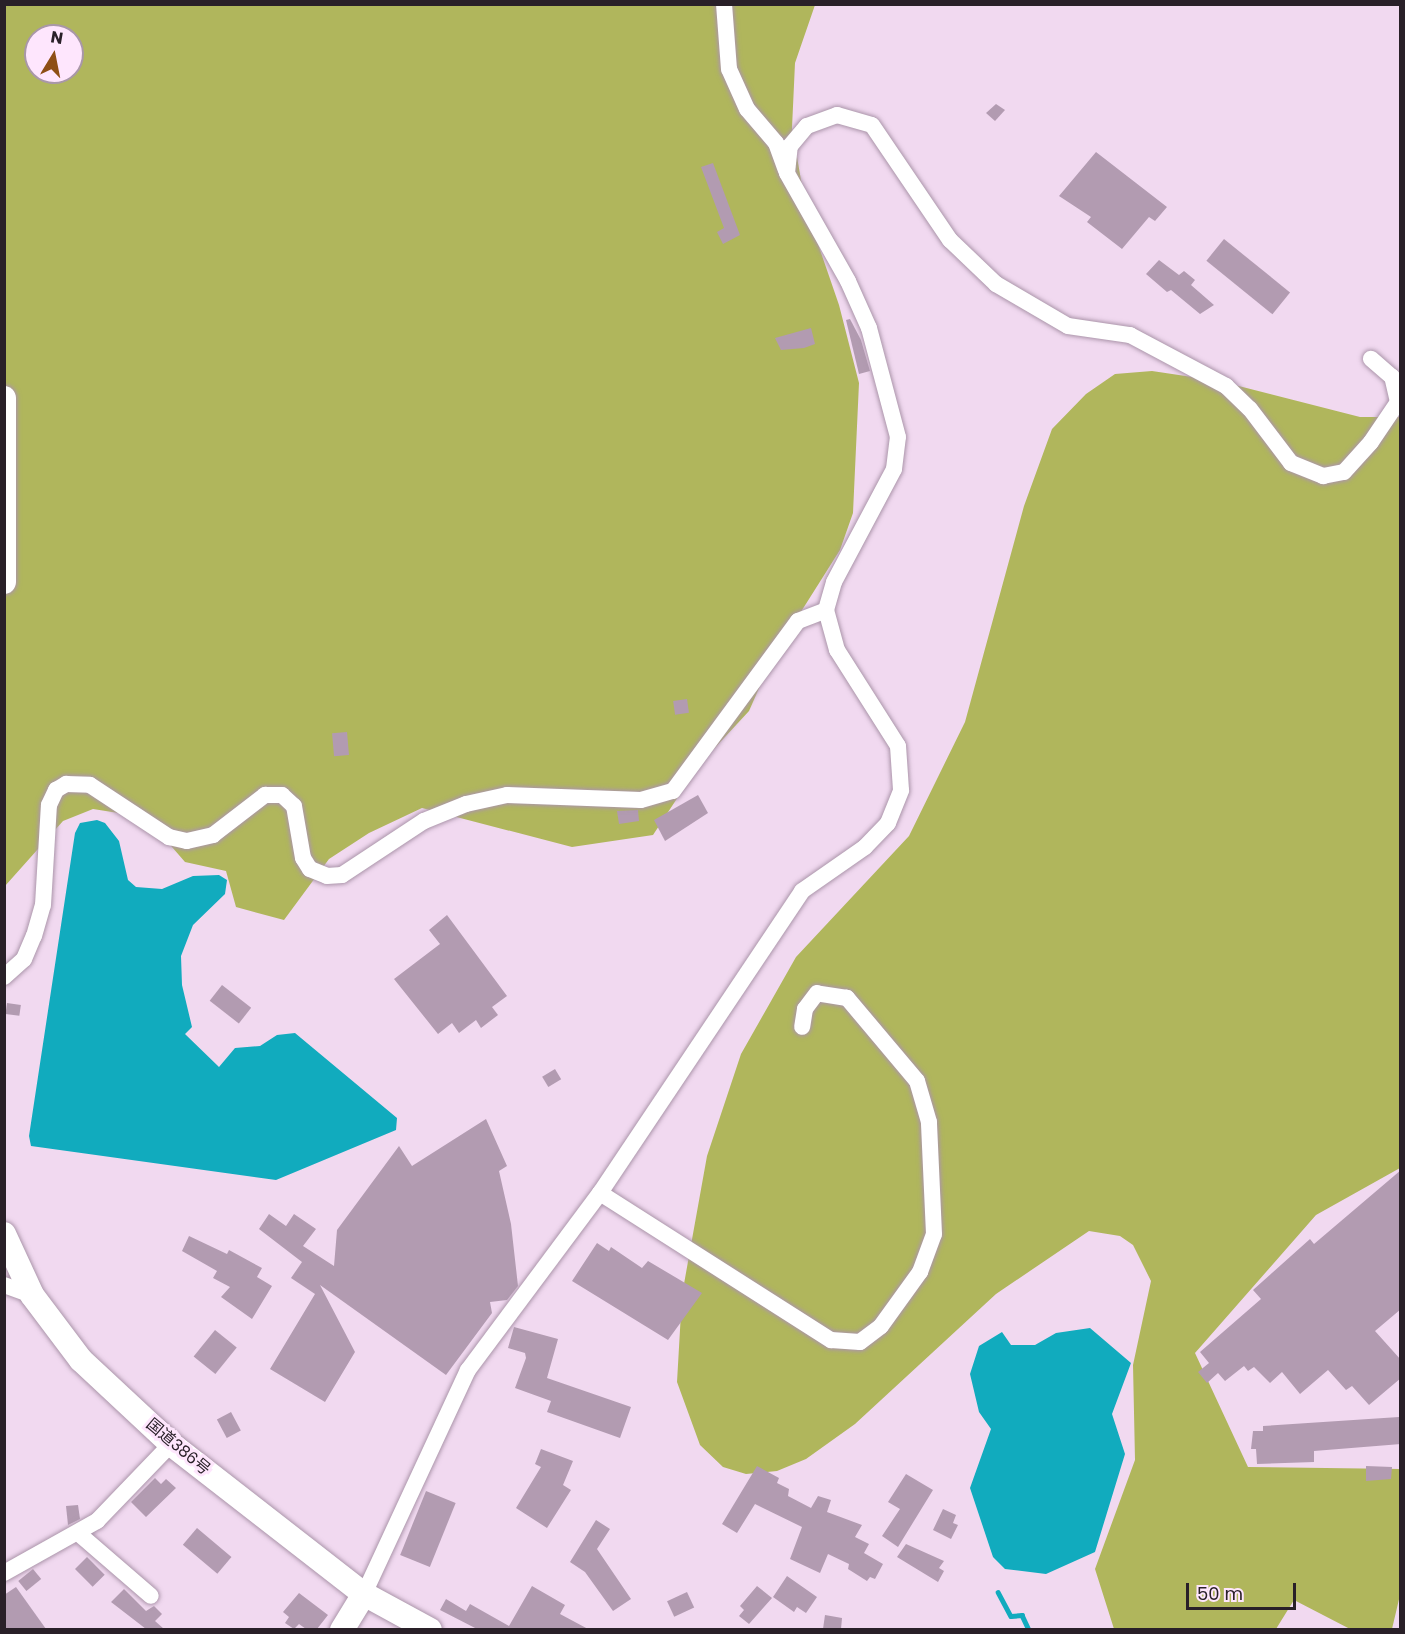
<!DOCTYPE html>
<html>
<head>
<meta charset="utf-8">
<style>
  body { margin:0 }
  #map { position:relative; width:1405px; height:1634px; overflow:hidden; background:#f1d9f0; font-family:Poppins,"Noto Sans JP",sans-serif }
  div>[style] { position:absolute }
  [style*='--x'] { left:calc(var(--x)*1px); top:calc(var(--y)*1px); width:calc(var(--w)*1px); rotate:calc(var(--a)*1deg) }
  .forest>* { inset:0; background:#b0b65c }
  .water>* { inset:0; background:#11abbe }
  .stream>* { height:4.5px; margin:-2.25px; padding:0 2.25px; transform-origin:2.25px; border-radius:2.25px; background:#11abbe }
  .building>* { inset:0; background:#b29bb1; transform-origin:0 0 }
  .roads { filter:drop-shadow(0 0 2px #ab95aa) drop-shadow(0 0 2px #ab95aa) }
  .minor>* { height:16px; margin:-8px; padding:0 8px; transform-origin:8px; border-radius:8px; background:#fff }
  .highway>* { height:24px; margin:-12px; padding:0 12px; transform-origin:12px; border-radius:12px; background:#fff }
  span { translate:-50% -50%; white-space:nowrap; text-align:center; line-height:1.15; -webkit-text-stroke:6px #fee6fd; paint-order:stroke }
  .street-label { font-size:16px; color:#292028 }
  .frame { position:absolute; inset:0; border:6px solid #292028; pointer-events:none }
  .north { position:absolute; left:24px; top:24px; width:60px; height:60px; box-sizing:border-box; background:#fee6fd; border:2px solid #a997a8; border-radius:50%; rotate:10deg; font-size:16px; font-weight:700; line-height:24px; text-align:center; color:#292028 }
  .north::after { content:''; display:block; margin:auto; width:21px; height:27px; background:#8e4f15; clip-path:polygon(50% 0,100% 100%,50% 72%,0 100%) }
  .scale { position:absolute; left:1186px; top:1583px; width:110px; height:27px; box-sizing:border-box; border:3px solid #292028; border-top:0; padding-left:8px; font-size:18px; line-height:21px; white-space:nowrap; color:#292028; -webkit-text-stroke:4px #fee6fd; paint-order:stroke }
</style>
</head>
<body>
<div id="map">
  <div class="forest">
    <i style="clip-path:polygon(evenodd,5px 5px,815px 5px,795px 63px,792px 128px,806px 209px,839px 305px,859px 383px,853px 513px,840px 550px,773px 656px,749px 711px,699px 765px,653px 835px,572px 847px,422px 808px,369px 833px,329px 859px,284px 920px,236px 907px,226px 871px,185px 862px,159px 832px,125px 814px,93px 809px,63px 821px,5px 886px,5px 5px,36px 36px,72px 36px,72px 72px,36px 72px,36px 36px)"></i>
    <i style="clip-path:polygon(1152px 371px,1219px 381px,1360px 417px,1400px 417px,1400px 1168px,1316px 1215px,1195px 1353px,1248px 1467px,1400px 1469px,1400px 1595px,1392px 1629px,1350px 1629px,1294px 1600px,1276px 1629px,1114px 1629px,1095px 1569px,1135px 1460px,1133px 1365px,1151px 1281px,1133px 1245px,1120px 1236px,1089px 1231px,996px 1294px,855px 1424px,806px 1459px,777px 1471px,746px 1474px,723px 1467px,700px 1445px,677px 1382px,682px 1295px,707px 1156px,741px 1054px,796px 957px,909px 836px,965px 722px,1024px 506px,1052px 429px,1086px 394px,1115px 374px)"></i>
  </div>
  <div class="water">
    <i style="clip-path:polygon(97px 820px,105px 823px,119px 841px,128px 880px,136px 887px,162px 889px,193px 876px,219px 875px,227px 880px,225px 894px,193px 925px,181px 956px,182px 985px,192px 1027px,185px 1034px,219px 1067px,235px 1048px,260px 1046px,277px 1035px,295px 1033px,397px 1118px,396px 1130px,276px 1180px,31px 1146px,29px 1136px,75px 833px,80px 823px)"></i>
    <i style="clip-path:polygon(1090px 1328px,1131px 1363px,1112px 1414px,1125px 1454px,1095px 1552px,1046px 1574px,1005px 1569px,993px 1557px,970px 1488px,991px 1429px,979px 1412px,970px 1374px,979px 1346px,1002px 1332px,1011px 1345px,1035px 1345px,1056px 1333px)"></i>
  </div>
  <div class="stream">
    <i style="--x:998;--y:1592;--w:27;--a:62"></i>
    <i style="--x:1011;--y:1616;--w:11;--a:-5"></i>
    <i style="--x:1022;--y:1615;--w:17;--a:65"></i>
  </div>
  <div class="building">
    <i style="clip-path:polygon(996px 104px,1005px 110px,995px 121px,986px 113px)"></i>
    <i style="clip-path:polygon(1096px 152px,1167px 207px,1155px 221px,1149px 217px,1122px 249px,1087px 222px,1091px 217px,1059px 196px)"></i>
    <i style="clip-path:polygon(713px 163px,740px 235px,723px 244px,717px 232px,724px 228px,701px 167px)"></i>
    <i style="left:1224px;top:239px;width:85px;height:28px;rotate:39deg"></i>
    <i style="clip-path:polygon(1159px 260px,1179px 275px,1184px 271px,1195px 280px,1191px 285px,1214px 305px,1200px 314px,1171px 290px,1167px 292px,1146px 274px)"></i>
    <i style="clip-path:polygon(850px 319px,861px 340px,870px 371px,859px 374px,846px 320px)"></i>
    <i style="clip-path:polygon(811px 328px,815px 344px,804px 348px,781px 350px,775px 338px)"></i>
    <i style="left:687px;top:699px;width:14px;height:14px;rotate:82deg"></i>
    <i style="left:347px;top:732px;width:23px;height:15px;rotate:85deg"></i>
    <i style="clip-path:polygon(698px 795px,708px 813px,665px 841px,654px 820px)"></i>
    <i style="clip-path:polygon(638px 810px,639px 821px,619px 824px,617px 811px)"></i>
    <i style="clip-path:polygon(447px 915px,507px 996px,492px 1007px,498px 1015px,481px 1028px,476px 1020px,459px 1033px,452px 1023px,438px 1034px,394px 979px,440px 944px,429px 930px)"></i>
    <i style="left:222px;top:985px;width:37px;height:20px;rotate:38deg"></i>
    <i style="left:7px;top:1003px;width:14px;height:11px;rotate:8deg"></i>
    <i style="left:555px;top:1069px;width:12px;height:15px;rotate:59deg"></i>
    <i style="clip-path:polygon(486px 1119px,507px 1166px,499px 1171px,511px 1224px,518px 1286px,507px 1300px,490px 1302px,492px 1313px,446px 1375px,320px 1285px,355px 1352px,325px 1402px,270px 1369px,315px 1294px,291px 1278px,302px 1262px,259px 1229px,269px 1214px,286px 1226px,294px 1214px,316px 1229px,303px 1246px,334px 1266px,337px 1230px,399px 1146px,412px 1166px)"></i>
    <i style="clip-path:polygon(1401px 1170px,1401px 1309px,1375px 1331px,1401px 1360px,1401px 1378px,1369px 1405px,1352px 1386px,1346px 1390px,1328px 1370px,1300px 1394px,1282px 1372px,1270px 1383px,1254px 1367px,1248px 1371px,1244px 1366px,1225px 1381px,1218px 1373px,1207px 1383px,1198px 1372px,1209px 1363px,1200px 1352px,1261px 1299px,1253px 1290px,1310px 1239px,1314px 1244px)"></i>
    <i style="clip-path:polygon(189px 1236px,227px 1254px,229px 1250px,262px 1268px,257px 1277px,272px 1286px,252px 1319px,221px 1297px,230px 1287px,213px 1278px,217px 1271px,182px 1251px)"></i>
    <i style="clip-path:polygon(597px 1243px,609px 1251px,611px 1247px,642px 1268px,648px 1261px,702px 1293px,668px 1340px,572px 1281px)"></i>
    <i style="clip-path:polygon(514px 1327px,558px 1339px,547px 1378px,631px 1407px,620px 1438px,547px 1412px,551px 1401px,515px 1388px,526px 1358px,525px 1353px,508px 1348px)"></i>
    <i style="left:215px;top:1330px;width:28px;height:34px;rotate:39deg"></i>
    <i style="left:231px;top:1412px;width:21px;height:16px;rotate:62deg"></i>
    <i style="clip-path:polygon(1399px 1417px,1401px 1444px,1314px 1451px,1314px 1462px,1257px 1464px,1256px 1449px,1251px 1449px,1253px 1431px,1263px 1431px,1263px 1426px)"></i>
    <i style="clip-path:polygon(541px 1449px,573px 1461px,563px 1485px,571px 1490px,547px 1528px,516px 1508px,541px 1467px,535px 1464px)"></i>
    <i style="clip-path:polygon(757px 1466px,779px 1478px,777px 1483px,789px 1489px,788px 1496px,811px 1508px,818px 1496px,831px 1500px,827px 1512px,862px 1525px,855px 1537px,869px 1544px,864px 1553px,883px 1564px,875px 1579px,870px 1577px,867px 1581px,848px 1569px,849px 1564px,828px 1554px,820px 1573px,790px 1559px,802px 1527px,755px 1504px,737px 1533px,722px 1524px)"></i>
    <i style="clip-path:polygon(1366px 1466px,1392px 1467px,1391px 1479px,1366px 1481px)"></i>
    <i style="clip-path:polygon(906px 1474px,933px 1490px,898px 1547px,882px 1536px,900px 1509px,888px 1502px)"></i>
    <i style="clip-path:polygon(155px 1478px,161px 1484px,166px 1479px,176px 1488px,146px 1517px,131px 1502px)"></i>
    <i style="left:426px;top:1491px;width:32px;height:69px;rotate:22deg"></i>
    <i style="clip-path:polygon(78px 1505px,80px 1519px,68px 1525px,66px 1506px)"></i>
    <i style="clip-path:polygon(943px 1509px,956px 1515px,953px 1523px,958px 1525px,951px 1539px,933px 1530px)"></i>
    <i style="clip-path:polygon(596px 1520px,610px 1529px,597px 1549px,631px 1599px,613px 1611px,585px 1572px,570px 1562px)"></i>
    <i style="left:197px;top:1528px;width:45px;height:22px;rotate:40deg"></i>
    <i style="clip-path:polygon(906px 1544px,944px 1561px,939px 1568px,944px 1571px,938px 1582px,897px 1557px)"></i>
    <i style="left:87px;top:1557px;width:25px;height:17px;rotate:45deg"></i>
    <i style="left:33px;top:1569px;width:13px;height:19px;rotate:51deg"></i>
    <i style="clip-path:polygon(787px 1576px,817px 1597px,806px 1613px,797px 1607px,794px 1612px,773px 1597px)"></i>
    <i style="clip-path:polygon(532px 1586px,565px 1605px,560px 1614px,588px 1629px,477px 1629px,440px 1610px,446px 1599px,466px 1611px,470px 1604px,509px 1626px)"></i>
    <i style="clip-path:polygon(757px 1586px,772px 1598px,749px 1624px,739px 1616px,744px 1610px,740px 1606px)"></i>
    <i style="clip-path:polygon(16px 1587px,46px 1629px,4px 1629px,4px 1595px)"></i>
    <i style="clip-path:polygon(124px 1589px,146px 1611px,154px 1606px,162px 1614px,155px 1621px,164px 1629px,146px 1629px,111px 1602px)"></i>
    <i style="left:687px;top:1592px;width:17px;height:22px;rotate:65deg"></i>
    <i style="clip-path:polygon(299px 1593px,328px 1615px,317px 1629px,306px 1629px,299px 1624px,294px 1629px,285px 1623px,289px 1617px,283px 1612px)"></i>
    <i style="clip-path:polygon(825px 1615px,842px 1618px,841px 1629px,823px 1629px)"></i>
  </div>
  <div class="roads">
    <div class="minor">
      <i style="--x:724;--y:4;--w:65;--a:85.6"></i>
      <i style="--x:729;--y:69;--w:44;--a:65.8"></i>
      <i style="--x:747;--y:109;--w:45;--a:49.5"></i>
      <i style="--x:776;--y:143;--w:29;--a:70"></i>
      <i style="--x:4;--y:977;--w:27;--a:-42"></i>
      <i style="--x:24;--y:959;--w:25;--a:-67"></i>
      <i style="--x:34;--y:936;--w:32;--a:-74"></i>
      <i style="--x:43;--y:905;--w:100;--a:-86.6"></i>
      <i style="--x:49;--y:805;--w:17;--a:-65"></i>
      <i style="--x:56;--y:790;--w:12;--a:-31"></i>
      <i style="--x:66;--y:784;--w:24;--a:2"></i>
      <i style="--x:90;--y:785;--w:95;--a:33.4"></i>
      <i style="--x:169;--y:837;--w:18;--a:13"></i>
      <i style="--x:187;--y:841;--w:27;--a:-13"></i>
      <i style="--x:213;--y:835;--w:66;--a:-37.6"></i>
      <i style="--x:265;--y:795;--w:17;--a:0"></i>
      <i style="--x:282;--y:795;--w:16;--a:43"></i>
      <i style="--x:294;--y:806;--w:53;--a:80.2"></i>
      <i style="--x:303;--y:858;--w:13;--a:58"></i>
      <i style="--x:310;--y:869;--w:18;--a:22"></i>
      <i style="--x:327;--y:876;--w:15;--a:-4"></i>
      <i style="--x:342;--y:875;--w:98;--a:-33.4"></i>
      <i style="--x:424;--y:821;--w:45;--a:-22"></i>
      <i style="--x:466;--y:804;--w:42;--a:-12.4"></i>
      <i style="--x:507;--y:795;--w:134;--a:2.1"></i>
      <i style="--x:641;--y:800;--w:33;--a:-16"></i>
      <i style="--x:673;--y:791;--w:211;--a:-53.7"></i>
      <i style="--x:798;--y:621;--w:30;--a:-21"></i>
      <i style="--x:600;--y:1193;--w:274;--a:32.5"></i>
      <i style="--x:831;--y:1340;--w:29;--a:4"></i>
      <i style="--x:860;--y:1342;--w:26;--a:-37"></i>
      <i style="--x:881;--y:1326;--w:67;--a:-54.2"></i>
      <i style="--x:920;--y:1272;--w:40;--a:-69.8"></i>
      <i style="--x:934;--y:1234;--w:112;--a:-92.6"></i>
      <i style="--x:929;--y:1122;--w:43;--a:-106.3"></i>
      <i style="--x:917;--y:1081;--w:109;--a:-130.1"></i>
      <i style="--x:847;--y:998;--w:30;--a:-171"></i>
      <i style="--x:817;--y:993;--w:20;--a:127"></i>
      <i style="--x:805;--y:1009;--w:18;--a:99"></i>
      <i style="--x:4;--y:1285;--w:30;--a:20"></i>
      <i style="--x:78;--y:1533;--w:96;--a:40.8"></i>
      <i style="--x:4;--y:1573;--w:107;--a:-29.2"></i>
      <i style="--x:97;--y:1521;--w:107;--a:-46.1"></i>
      <i style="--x:364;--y:1594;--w:247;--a:-65.1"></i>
      <i style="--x:468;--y:1370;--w:221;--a:-53.3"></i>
      <i style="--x:600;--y:1193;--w:363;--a:-56.2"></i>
      <i style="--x:802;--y:891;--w:77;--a:-34.9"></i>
      <i style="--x:865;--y:847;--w:33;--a:-46"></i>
      <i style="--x:888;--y:823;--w:35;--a:-68"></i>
      <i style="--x:901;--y:790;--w:44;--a:-93.9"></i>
      <i style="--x:898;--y:746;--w:114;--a:-122.4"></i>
      <i style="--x:837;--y:650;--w:41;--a:-105.4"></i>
      <i style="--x:826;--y:610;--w:29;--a:-74"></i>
      <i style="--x:834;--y:582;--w:128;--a:-62"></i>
      <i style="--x:894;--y:469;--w:32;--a:-83"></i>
      <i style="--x:898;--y:437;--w:113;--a:-104.9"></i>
      <i style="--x:869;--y:328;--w:51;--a:-114.1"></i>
      <i style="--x:848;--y:281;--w:124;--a:-119.5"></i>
      <i style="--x:787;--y:173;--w:27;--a:-84"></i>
      <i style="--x:790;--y:146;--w:26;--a:-50"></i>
      <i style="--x:807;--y:126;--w:32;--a:-20"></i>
      <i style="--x:837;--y:115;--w:36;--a:16"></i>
      <i style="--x:872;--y:125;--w:139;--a:55.9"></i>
      <i style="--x:950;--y:240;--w:64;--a:43.7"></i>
      <i style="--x:996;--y:284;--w:83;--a:30.3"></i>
      <i style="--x:1068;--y:326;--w:63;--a:8.3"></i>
      <i style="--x:1130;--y:335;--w:109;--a:28"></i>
      <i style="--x:1226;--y:386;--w:33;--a:44"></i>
      <i style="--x:1250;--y:409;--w:68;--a:52.8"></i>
      <i style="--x:1291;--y:463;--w:35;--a:22"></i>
      <i style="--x:1323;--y:476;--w:21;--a:-11"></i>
      <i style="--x:1344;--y:472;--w:40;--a:-48"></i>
      <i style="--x:1371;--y:442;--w:48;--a:-56"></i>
      <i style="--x:1398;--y:402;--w:26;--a:-103"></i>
      <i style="--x:1392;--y:377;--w:28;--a:-139"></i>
    </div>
    <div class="highway">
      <i style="--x:4;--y:398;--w:184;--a:90"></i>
      <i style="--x:4;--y:1234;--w:67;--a:65.3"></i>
      <i style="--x:32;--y:1295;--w:81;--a:53"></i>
      <i style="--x:81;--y:1360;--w:123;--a:43"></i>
      <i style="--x:171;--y:1444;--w:244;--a:37.9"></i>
      <i style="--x:364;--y:1594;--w:75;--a:28.6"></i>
      <i style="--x:342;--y:1630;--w:42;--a:-58.6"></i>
    </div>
  </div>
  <div class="street-label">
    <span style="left:178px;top:1447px;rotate:40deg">国道386号</span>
  </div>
  <div class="frame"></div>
  <div class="north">N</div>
  <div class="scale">50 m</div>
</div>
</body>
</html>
